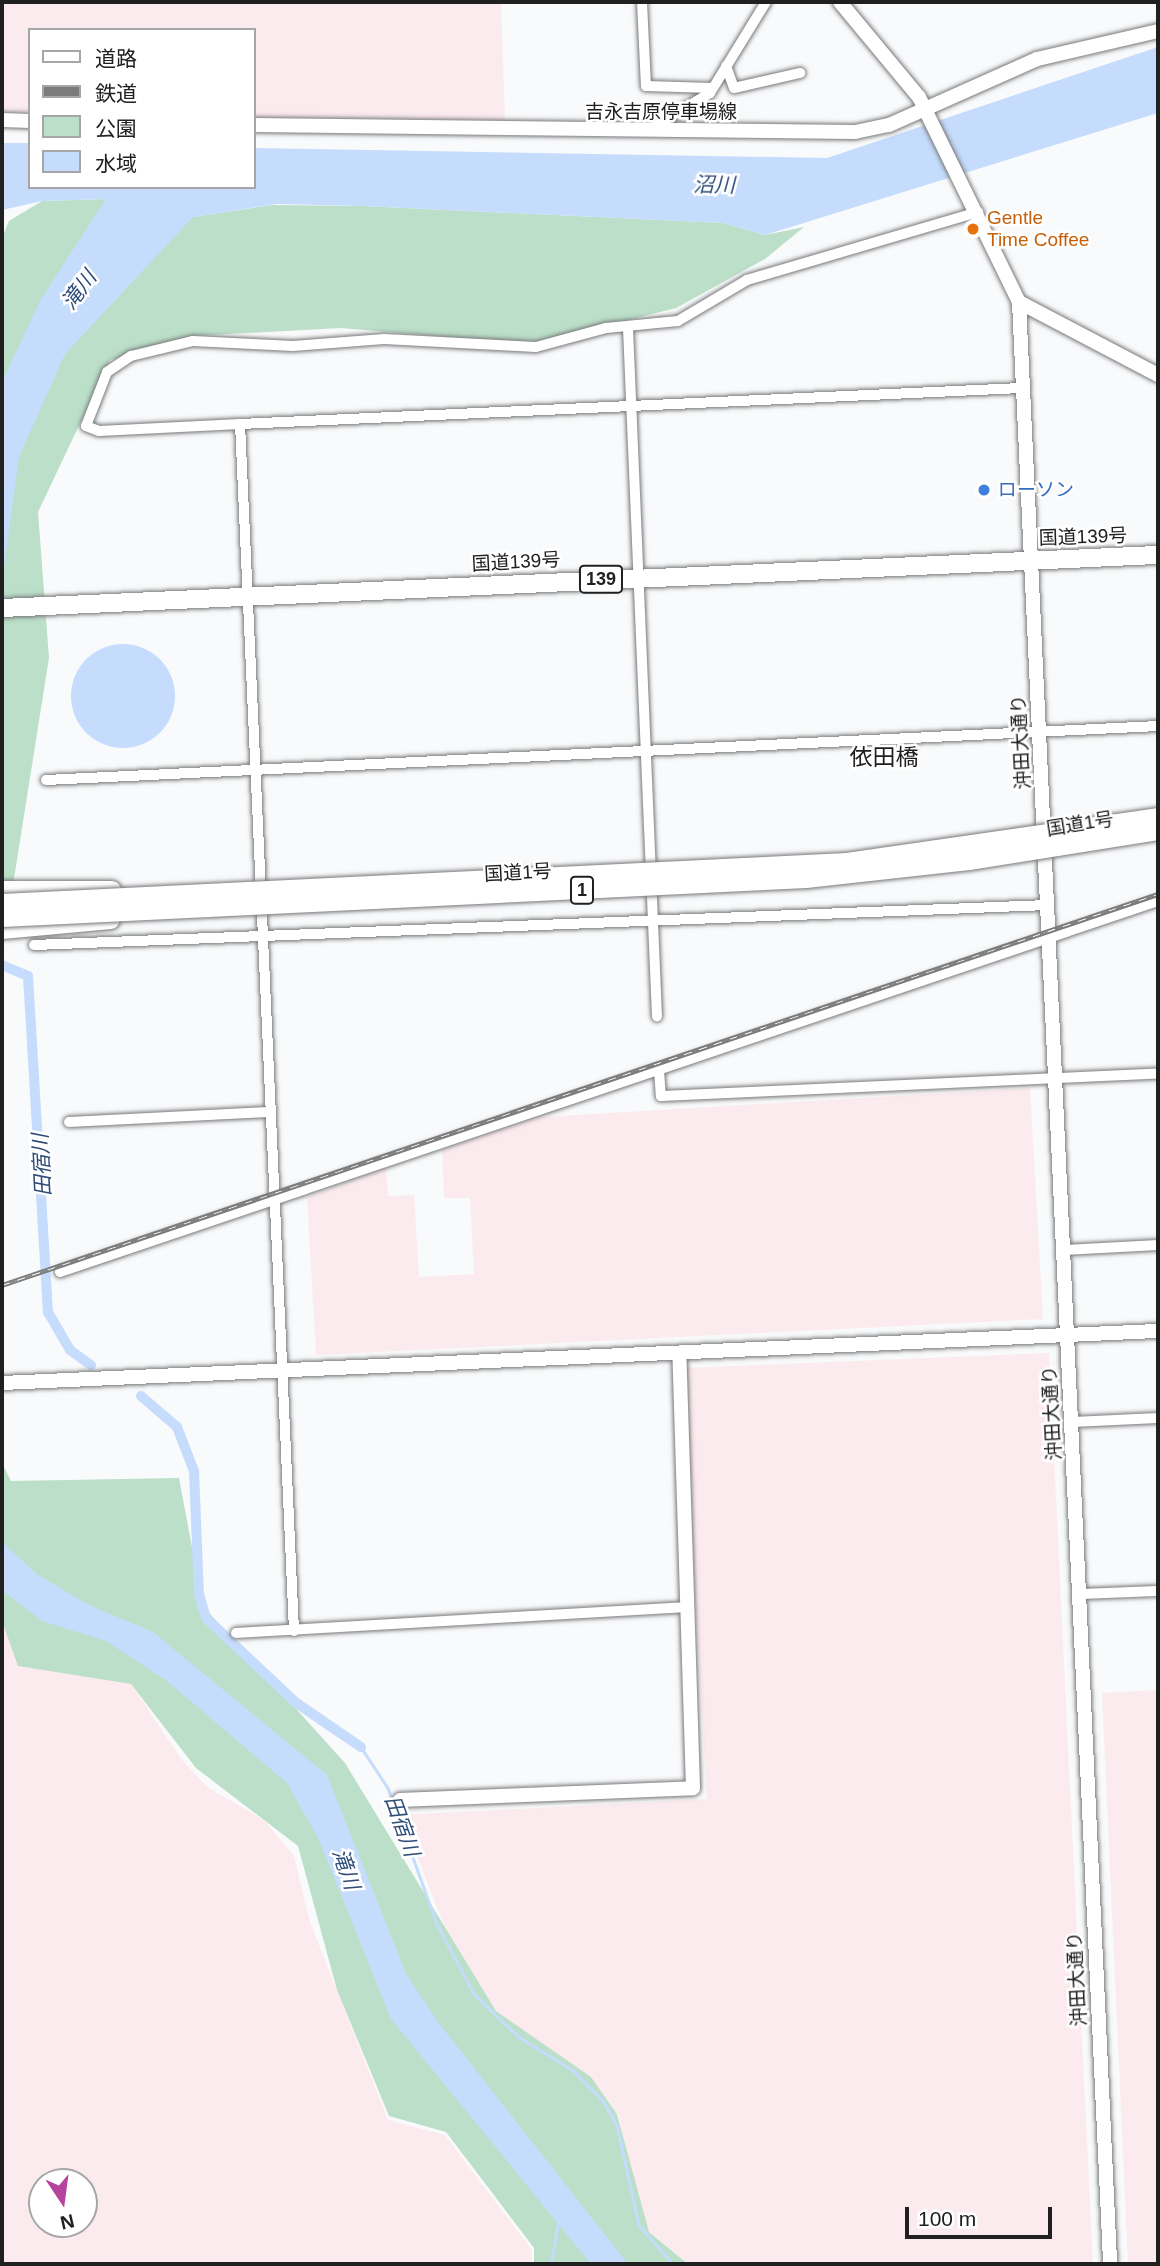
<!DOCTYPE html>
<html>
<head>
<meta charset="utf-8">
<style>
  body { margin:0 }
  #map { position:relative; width:1160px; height:2266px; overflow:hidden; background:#f9fafb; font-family:Helvetica,"Noto Sans JP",sans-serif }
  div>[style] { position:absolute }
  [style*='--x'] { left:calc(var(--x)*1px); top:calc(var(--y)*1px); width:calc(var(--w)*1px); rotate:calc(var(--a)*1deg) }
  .industrial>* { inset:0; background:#fcebee }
  .green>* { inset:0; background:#bbdfc8 }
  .water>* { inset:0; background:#c5dcfc }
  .round { border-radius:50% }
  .stream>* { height:2.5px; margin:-1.25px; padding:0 1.25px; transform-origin:1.25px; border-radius:1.25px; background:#c5dcfc }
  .canal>* { height:10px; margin:-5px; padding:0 5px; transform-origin:5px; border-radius:5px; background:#c5dcfc }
  .roads { filter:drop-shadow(0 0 2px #79797b) drop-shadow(0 0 2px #79797b) }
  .street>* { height:10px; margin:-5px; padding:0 5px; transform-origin:5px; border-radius:5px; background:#fff }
  .secondary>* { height:14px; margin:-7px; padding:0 7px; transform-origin:7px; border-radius:7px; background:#fff }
  .highway>* { height:18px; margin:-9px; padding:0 9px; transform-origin:9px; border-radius:9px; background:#fff }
  .rail>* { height:5px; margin-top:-2.5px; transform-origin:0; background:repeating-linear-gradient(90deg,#fff 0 8px,#7b7b7c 0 16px); box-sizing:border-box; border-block:2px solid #7b7b7c }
  .bridges { filter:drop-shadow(0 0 2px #79797b) drop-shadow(0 0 2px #79797b) }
  .highway-bridge>* { height:18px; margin:-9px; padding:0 9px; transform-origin:9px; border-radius:9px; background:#fff }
  .dots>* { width:19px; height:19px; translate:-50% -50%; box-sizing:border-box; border:4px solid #fff; border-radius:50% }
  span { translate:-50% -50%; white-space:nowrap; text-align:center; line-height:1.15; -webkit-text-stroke:5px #fff; paint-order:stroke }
  .shield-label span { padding:2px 5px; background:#fff; border:2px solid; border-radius:5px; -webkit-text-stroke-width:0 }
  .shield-label { font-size:18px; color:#202021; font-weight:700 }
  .street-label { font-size:19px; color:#202021 }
  .food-label { font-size:19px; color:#c56008 }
  .left { translate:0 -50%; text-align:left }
  .shop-label { font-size:19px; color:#366cbe }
  .water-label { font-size:21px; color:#2f4d78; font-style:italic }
  .quarter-label { font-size:23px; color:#202021 }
  .frame { position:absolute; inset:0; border:4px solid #202021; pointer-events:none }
  .legend { position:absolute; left:28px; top:28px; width:228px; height:161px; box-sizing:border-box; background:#fff; border:2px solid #a6a6a6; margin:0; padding:9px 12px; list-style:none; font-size:21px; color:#202021 }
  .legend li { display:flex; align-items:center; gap:14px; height:35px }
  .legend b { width:35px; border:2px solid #a6a6a6 }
  .north { position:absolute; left:28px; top:2168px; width:70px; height:70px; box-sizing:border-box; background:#fff; border:2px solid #a6a6a6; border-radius:50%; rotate:167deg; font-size:19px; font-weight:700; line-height:28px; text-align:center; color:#202021 }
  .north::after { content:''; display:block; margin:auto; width:24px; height:32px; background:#b6439d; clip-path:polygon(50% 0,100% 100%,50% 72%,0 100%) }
  .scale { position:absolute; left:905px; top:2207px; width:147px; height:32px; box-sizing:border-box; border:4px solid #202021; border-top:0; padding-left:9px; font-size:21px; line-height:24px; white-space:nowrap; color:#202021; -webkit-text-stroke:5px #fff; paint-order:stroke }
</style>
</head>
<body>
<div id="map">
  <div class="industrial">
    <i style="clip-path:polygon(2px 2px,501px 2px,505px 120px,254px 117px,254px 30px,30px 30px,30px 112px,2px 111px)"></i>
    <i style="clip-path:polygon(1030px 1088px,1043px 1319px,316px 1355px,307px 1197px,386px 1168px,388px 1196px,414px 1195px,419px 1277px,474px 1274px,470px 1198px,444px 1198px,442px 1150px,542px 1117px)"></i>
    <i style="clip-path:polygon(1049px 1353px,1093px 2264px,689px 2264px,641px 2225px,619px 2116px,592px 2079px,496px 2011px,449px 1938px,401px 1815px,707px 1799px,682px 1368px)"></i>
    <i style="clip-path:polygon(evenodd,2px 1618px,26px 1667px,131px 1684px,182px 1760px,207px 1787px,264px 1820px,294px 1856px,310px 1922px,388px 2120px,445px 2135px,532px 2250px,531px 2264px,2px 2264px,2px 1618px,42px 2182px,84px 2182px,84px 2224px,42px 2224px,42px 2182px)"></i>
    <i style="clip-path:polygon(1158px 1690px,1158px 2264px,1128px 2264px,1102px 1693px)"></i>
  </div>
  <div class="green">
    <i style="clip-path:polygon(107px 199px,193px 217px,272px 205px,363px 206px,723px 223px,765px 235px,804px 227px,765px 259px,676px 308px,532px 344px,341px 328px,191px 336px,110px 360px,38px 512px,49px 658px,2px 954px,2px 238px,9px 221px,42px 201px)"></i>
    <i style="clip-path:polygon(2px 1463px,11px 1481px,179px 1478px,203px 1606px,345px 1763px,496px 2011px,591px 2077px,617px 2114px,649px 2232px,688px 2264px,534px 2264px,534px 2248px,446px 2132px,389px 2116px,337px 1990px,298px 1846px,196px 1768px,131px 1684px,18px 1666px,2px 1621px)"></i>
  </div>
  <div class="water">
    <i style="clip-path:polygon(1158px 47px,1158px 113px,765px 235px,723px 223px,363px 206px,277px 204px,193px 217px,65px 354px,19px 457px,2px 582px,2px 684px,2px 382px,41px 299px,106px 199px,42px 201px,2px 210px,2px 143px,30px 143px,30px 187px,254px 187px,254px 148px,827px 158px)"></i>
    <i class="round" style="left:71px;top:644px;width:104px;height:104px"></i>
    <i style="clip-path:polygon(2px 1542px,38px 1575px,89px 1605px,153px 1632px,327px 1775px,406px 1974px,438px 2022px,628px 2264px,591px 2264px,391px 2019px,319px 1840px,287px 1783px,167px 1681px,106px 1641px,42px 1621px,2px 1590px)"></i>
  </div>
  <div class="stream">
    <i style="--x:361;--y:1747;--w:49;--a:56.6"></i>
    <i style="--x:388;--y:1788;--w:145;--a:70.2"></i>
    <i style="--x:437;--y:1924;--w:79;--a:62.1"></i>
    <i style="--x:474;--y:1994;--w:62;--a:43.7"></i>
    <i style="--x:519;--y:2037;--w:65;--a:31.7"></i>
    <i style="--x:574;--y:2071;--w:43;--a:45.9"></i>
    <i style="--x:604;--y:2102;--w:26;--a:61"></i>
    <i style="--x:617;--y:2125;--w:102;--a:77.6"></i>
    <i style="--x:639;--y:2225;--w:52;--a:48.9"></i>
    <i style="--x:551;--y:2264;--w:42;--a:-80.3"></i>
  </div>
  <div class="canal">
    <i style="--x:2;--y:965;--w:28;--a:23"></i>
    <i style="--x:28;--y:976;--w:337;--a:86.6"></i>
    <i style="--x:48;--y:1312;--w:44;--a:59.9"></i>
    <i style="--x:70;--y:1350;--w:26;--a:36"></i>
    <i style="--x:141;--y:1396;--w:48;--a:40.7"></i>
    <i style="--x:177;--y:1427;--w:47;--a:68.9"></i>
    <i style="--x:194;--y:1471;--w:123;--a:87.7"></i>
    <i style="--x:199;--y:1594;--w:25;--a:74"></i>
    <i style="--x:206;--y:1618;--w:122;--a:43.3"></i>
    <i style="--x:295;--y:1702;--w:80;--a:34.3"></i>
  </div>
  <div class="roads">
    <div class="street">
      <i style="--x:642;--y:2;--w:84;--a:87.3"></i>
      <i style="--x:646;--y:86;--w:66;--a:1.7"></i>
      <i style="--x:726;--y:66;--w:23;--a:70"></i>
      <i style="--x:734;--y:88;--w:68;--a:-12.8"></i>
      <i style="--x:652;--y:128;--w:68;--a:-31.1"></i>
      <i style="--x:710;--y:93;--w:107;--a:-58.4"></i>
      <i style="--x:628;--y:328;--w:689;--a:87.59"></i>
      <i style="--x:240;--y:424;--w:141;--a:177.2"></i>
      <i style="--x:99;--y:431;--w:14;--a:-159"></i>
      <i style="--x:86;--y:426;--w:58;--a:-68.7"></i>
      <i style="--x:107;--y:372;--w:29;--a:-34"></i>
      <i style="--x:131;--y:356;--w:64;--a:-13.6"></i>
      <i style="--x:193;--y:341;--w:100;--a:2.9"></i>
      <i style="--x:293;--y:346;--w:91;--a:-4.4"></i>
      <i style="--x:384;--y:339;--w:152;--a:3"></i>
      <i style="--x:536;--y:347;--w:73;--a:-15.2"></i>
      <i style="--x:606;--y:328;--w:72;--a:-5.6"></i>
      <i style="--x:678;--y:321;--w:80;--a:-30.7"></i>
      <i style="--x:747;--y:280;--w:241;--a:-16.4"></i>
      <i style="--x:46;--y:780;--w:1113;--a:-2.78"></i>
      <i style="--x:34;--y:945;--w:1015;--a:-2.26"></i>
      <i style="--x:659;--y:1070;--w:26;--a:86"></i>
      <i style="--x:661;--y:1096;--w:498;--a:-2.6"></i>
      <i style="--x:69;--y:1122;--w:199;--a:-2.9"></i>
      <i style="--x:1064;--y:1250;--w:94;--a:-3"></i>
      <i style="--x:60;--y:1272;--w:1159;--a:-18.67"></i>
      <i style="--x:1072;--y:1422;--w:86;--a:-2.7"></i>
      <i style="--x:1080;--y:1594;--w:78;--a:-2.2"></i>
      <i style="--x:294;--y:1631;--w:1208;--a:-92.56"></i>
      <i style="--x:240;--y:424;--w:783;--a:-2.64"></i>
      <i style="--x:236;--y:1633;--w:452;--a:-3.3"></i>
    </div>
    <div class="secondary">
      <i style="--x:840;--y:2;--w:124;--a:50.3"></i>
      <i style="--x:919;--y:97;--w:228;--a:64"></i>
      <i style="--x:1019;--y:302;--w:157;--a:27.7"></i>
      <i style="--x:2;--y:120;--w:28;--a:2"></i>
      <i style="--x:254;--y:125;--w:601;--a:0.67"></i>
      <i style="--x:855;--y:132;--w:35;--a:-12"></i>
      <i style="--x:889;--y:125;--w:162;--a:-24"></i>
      <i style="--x:1037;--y:59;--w:124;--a:-13"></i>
      <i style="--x:1019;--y:302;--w:1964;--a:87.34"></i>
      <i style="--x:2;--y:1383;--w:1157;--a:-2.58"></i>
      <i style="--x:400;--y:1800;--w:293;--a:-2.3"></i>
      <i style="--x:693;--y:1788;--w:435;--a:-91.8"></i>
    </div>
    <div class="highway">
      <i style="--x:2;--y:608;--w:1157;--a:-2.63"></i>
      <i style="--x:2;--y:890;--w:110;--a:0"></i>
      <i style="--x:2;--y:930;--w:109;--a:-5.2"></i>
    </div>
  </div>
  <div class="rail">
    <i style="--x:2;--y:1285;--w:1220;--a:-18.69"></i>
  </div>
  <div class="bridges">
    <div class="highway-bridge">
      <i style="--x:2;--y:903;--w:846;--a:-2.78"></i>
      <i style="--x:847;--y:862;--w:314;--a:-8.2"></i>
      <i style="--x:2;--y:918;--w:805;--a:-2.78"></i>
      <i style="--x:806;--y:879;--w:164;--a:-6.3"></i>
      <i style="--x:969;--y:861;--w:191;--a:-9"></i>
    </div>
  </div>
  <div class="dots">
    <i style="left:973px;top:229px;background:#e8710a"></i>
    <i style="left:984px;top:490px;background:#3f7fe0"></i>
  </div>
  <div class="shield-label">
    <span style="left:601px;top:579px">139</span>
    <span style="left:582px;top:890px">1</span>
  </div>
  <div class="street-label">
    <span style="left:661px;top:112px">吉永吉原停車場線</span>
    <span style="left:1083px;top:537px;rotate:-2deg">国道139号</span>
    <span style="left:516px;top:562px;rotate:-3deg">国道139号</span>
    <span style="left:1021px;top:742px;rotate:-93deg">沖田大通り</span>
    <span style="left:1080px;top:824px;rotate:-9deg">国道1号</span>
    <span style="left:518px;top:873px;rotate:-3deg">国道1号</span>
    <span style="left:1052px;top:1413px;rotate:-93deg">沖田大通り</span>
    <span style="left:1077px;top:1979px;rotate:-93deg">沖田大通り</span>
  </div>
  <div class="food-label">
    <span class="left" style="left:987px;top:229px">Gentle<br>Time Coffee</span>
  </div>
  <div class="shop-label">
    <span class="left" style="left:998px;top:490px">ローソン</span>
  </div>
  <div class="water-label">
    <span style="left:714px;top:185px;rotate:1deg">沼川</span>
    <span style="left:79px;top:290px;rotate:-53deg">滝川</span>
    <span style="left:42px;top:1165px;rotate:-93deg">田宿川</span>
    <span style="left:402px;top:1826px;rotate:70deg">田宿川</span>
    <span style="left:346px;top:1869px;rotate:71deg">滝川</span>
  </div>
  <div class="quarter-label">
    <span style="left:884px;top:757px">依田橋</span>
  </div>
  <div class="frame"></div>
  <ul class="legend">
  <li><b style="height:9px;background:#fff"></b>道路</li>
  <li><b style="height:9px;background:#7b7b7c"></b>鉄道</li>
  <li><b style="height:19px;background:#bbdfc8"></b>公園</li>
  <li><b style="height:19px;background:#c5dcfc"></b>水域</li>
  </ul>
  <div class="north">N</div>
  <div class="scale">100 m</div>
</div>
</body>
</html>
